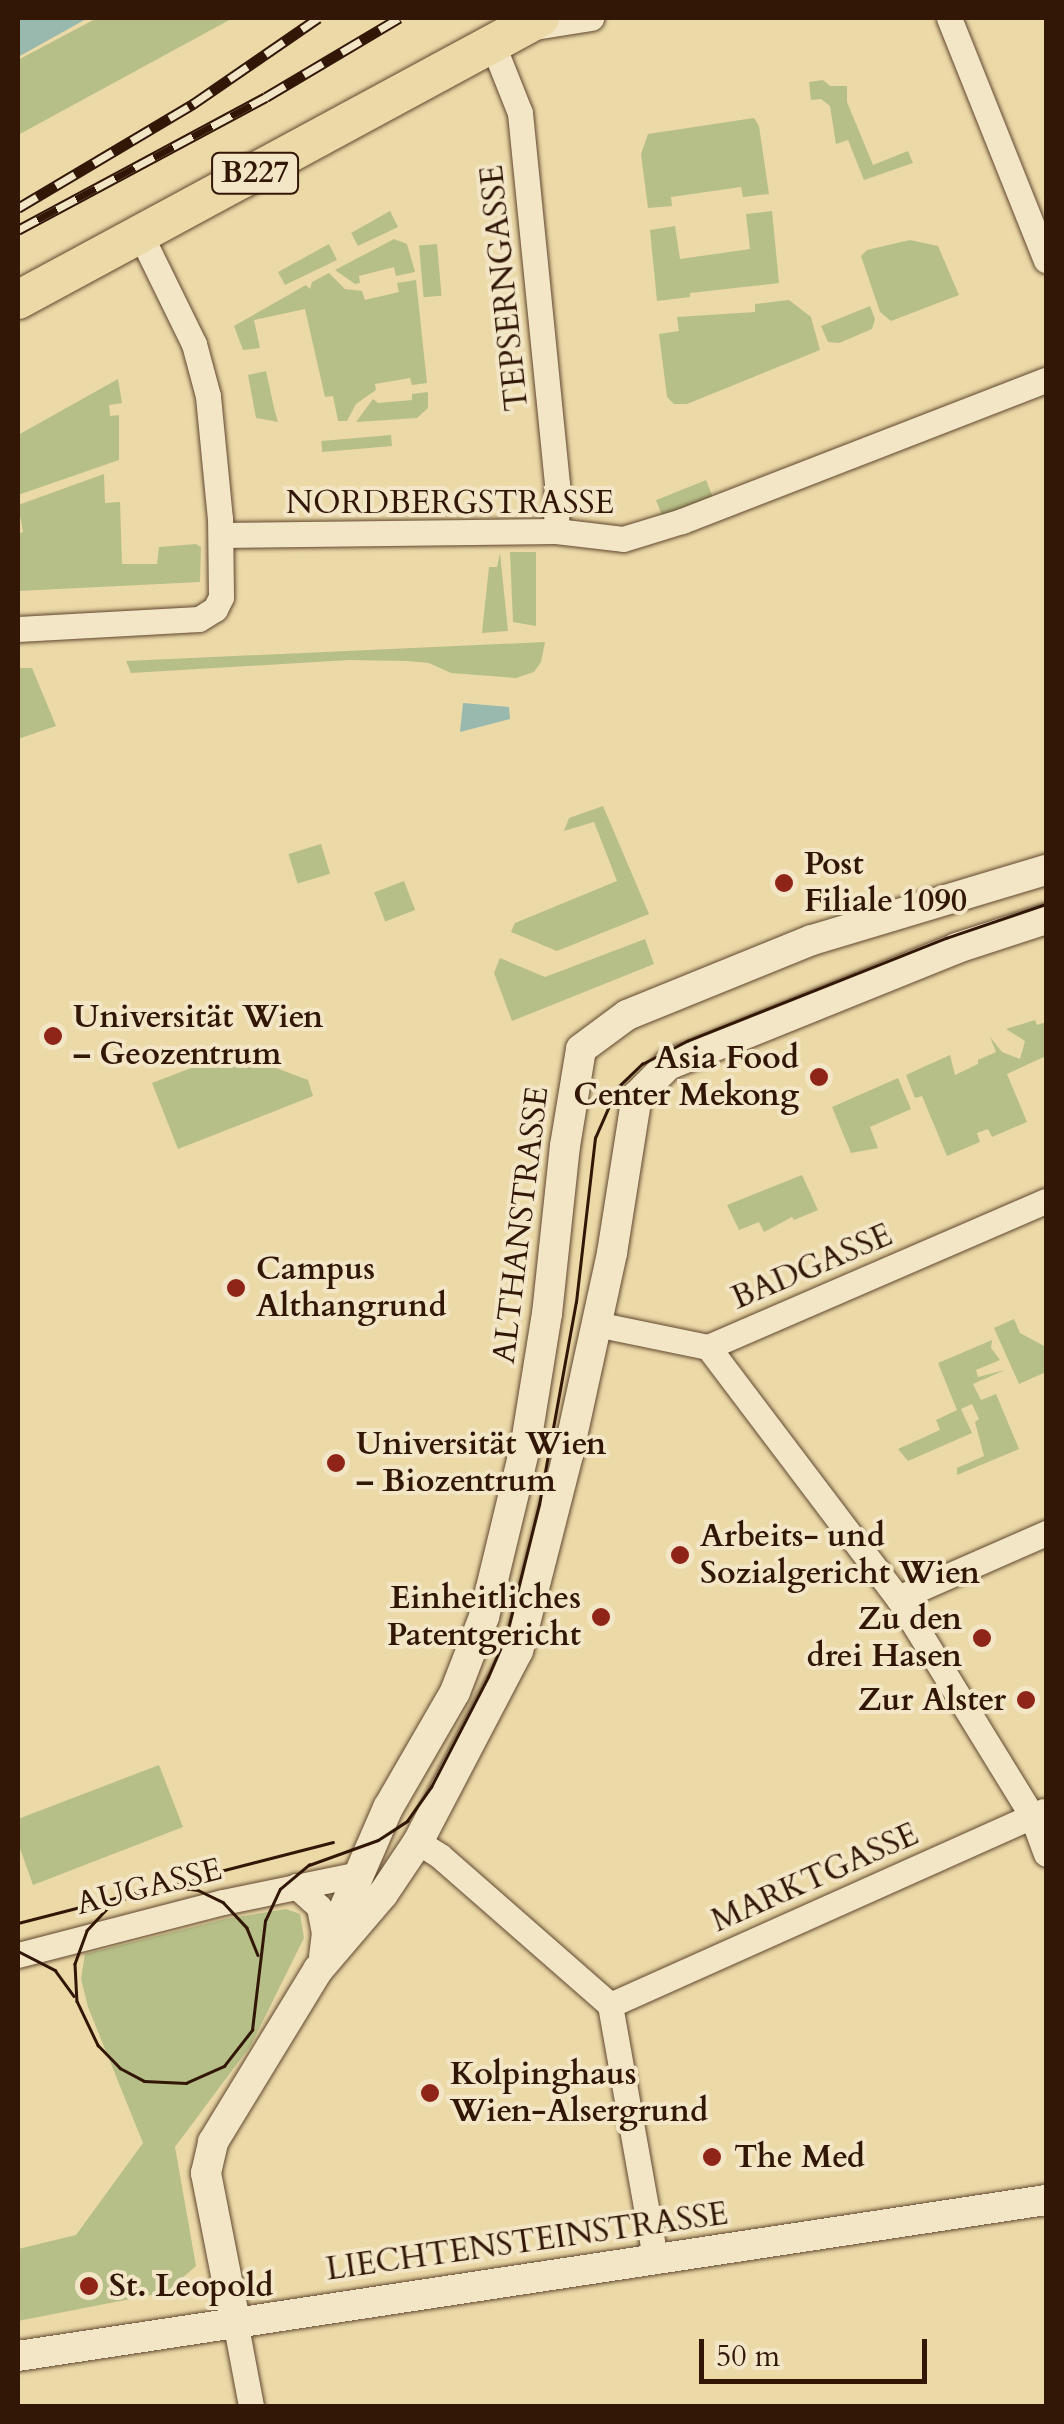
<!DOCTYPE html>
<html>
<head>
<meta charset="utf-8">
<style>
  body { margin:0 }
  #map { position:relative; width:1064px; height:2424px; overflow:hidden; background:#ebd9a8; font-family:Cardo,serif }
  div>[style] { position:absolute }
  [style*='--x'] { left:calc(var(--x)*1px); top:calc(var(--y)*1px); width:calc(var(--w)*1px); rotate:calc(var(--a)*1deg) }
  .green>* { inset:0; background:#b7bf88; transform-origin:0 0 }
  .water>* { inset:0; background:#99b9ae }
  .roads { filter:drop-shadow(0 0 2px #60472e) drop-shadow(0 0 2px #60472e) }
  .minor>* { height:25px; margin:-12.5px; padding:0 12.5px; transform-origin:12.5px; border-radius:12.5px; background:#f2e6c6 }
  .tertiary>* { height:30px; margin:-15px; padding:0 15px; transform-origin:15px; border-radius:15px; background:#f2e6c6 }
  .primary>* { height:38px; margin:-19px; padding:0 19px; transform-origin:19px; border-radius:19px; background:#ebd9a8 }
  .tram>* { height:2.5px; margin:-1.25px; padding:0 1.25px; transform-origin:1.25px; border-radius:1.25px; background:#321606 }
  .rail>* { height:11px; margin-top:-5.5px; transform-origin:0; background:repeating-linear-gradient(90deg,#f2e6c6 0 22px,#321606 0 44px); box-sizing:border-box; border-block:2px solid #321606 }
  .dots>* { width:28px; height:28px; translate:-50% -50%; box-sizing:border-box; border:5px solid #f2e6c6; border-radius:50% }
  span { translate:-50% -50%; white-space:nowrap; text-align:center; line-height:1.15; -webkit-text-stroke:8px #f2e6c6; paint-order:stroke }
  .shield-label span { padding:2px 8px; background:#f2e6c6; border:2px solid; border-radius:8px; -webkit-text-stroke-width:0 }
  .shield-label { font-size:30px; color:#321606; font-weight:700 }
  .street-label { font-size:32px; color:#321606 }
  .poi-label { font-size:32px; color:#321606; font-weight:700 }
  .left { translate:0 -50%; text-align:left }
  .right { translate:-100% -50%; text-align:right }
  .frame { position:absolute; inset:0; border:20px solid #321606; pointer-events:none }
  .scale { position:absolute; left:699px; top:2339px; width:228px; height:45px; box-sizing:border-box; border:5px solid #321606; border-top:0; padding-left:12px; font-size:30px; line-height:35px; white-space:nowrap; color:#321606; -webkit-text-stroke:8px #f2e6c6; paint-order:stroke }
</style>
</head>
<body>
<div id="map">
  <div class="green">
    <i style="clip-path:polygon(97px 18px,233px 18px,18px 135px,18px 60px)"></i>
    <i style="clip-path:polygon(823px 80px,830px 86px,847px 86px,847px 102px,873px 165px,908px 151px,913px 163px,864px 180px,848px 140px,836px 144px,830px 106px,821px 99px,811px 100px,809px 82px)"></i>
    <i style="clip-path:polygon(754px 118px,759px 126px,769px 194px,743px 197px,741px 187px,671px 197px,672px 206px,648px 208px,641px 154px,648px 134px)"></i>
    <i style="clip-path:polygon(390px 211px,398px 227px,358px 246px,351px 233px)"></i>
    <i style="clip-path:polygon(772px 211px,779px 283px,690px 293px,690px 297px,657px 301px,650px 230px,675px 226px,680px 259px,750px 249px,746px 214px)"></i>
    <i style="clip-path:polygon(394px 239px,407px 244px,415px 272px,396px 276px,394px 267px,359px 276px,360px 283px,355px 284px,335px 270px)"></i>
    <i style="clip-path:polygon(910px 240px,938px 246px,959px 295px,891px 321px,880px 312px,861px 256px,867px 250px)"></i>
    <i style="clip-path:polygon(329px 244px,337px 260px,285px 285px,278px 272px)"></i>
    <i style="left:437px;top:244px;width:52px;height:18px;rotate:85deg"></i>
    <i style="clip-path:polygon(329px 273px,345px 289px,362px 291px,365px 300px,399px 292px,397px 283px,416px 280px,427px 383px,412px 385px,410px 378px,375px 384px,376px 390px,356px 404px,347px 421px,338px 421px,333px 396px,325px 397px,305px 309px,254px 320px,260px 348px,243px 350px,234px 326px,306px 285px,310px 289px,312px 282px)"></i>
    <i style="clip-path:polygon(789px 300px,811px 317px,820px 350px,687px 404px,674px 404px,667px 397px,659px 334px,679px 331px,677px 317px,755px 312px,755px 304px)"></i>
    <i style="clip-path:polygon(870px 306px,875px 319px,872px 329px,839px 343px,828px 342px,821px 326px)"></i>
    <i style="clip-path:polygon(266px 371px,274px 408px,278px 422px,256px 418px,248px 375px)"></i>
    <i style="clip-path:polygon(118px 379px,122px 403px,109px 405px,110px 416px,119px 415px,119px 460px,18px 495px,18px 435px)"></i>
    <i style="clip-path:polygon(428px 392px,428px 408px,417px 418px,356px 422px,373px 399px,378px 403px,412px 400px,412px 394px)"></i>
    <i style="left:391px;top:435px;width:11px;height:70px;rotate:85deg"></i>
    <i style="clip-path:polygon(104px 474px,105px 503px,120px 502px,122px 564px,157px 564px,159px 547px,196px 544px,201px 547px,200px 582px,18px 591px,18px 534px,23px 532px,18px 505px)"></i>
    <i style="left:706px;top:480px;width:18px;height:54px;rotate:68deg"></i>
    <i style="clip-path:polygon(510px 552px,536px 552px,536px 626px,513px 622px)"></i>
    <i style="clip-path:polygon(500px 553px,508px 631px,482px 633px,489px 567px,497px 567px)"></i>
    <i style="clip-path:polygon(545px 642px,541px 662px,534px 672px,516px 678px,451px 673px,429px 663px,407px 661px,349px 660px,131px 673px,126px 661px)"></i>
    <i style="clip-path:polygon(18px 668px,32px 668px,56px 726px,18px 739px)"></i>
    <i style="clip-path:polygon(603px 806px,649px 914px,557px 951px,511px 932px,515px 923px,617px 881px,594px 822px,564px 831px,569px 818px)"></i>
    <i style="left:321px;top:844px;width:31px;height:34px;rotate:73deg"></i>
    <i style="left:404px;top:881px;width:31px;height:32px;rotate:69deg"></i>
    <i style="clip-path:polygon(645px 939px,654px 964px,512px 1021px,494px 973px,500px 958px,545px 977px)"></i>
    <i style="clip-path:polygon(1035px 1020px,1037px 1025px,1046px 1022px,1046px 1056px,1007px 1074px,1027px 1122px,992px 1137px,988px 1129px,977px 1133px,980px 1142px,947px 1156px,922px 1096px,915px 1098px,906px 1075px,950px 1055px,955px 1075px,978px 1064px,978px 1060px,996px 1052px,990px 1037px,1002px 1052px,1020px 1059px,1025px 1041px,1006px 1029px)"></i>
    <i style="clip-path:polygon(233px 1052px,308px 1080px,313px 1096px,178px 1149px,152px 1083px)"></i>
    <i style="clip-path:polygon(898px 1078px,911px 1109px,870px 1127px,878px 1148px,851px 1153px,832px 1107px)"></i>
    <i style="clip-path:polygon(802px 1175px,818px 1210px,794px 1220px,792px 1217px,764px 1232px,759px 1222px,739px 1230px,727px 1205px)"></i>
    <i style="clip-path:polygon(1014px 1319px,1020px 1333px,1046px 1347px,1046px 1372px,1019px 1384px,994px 1328px)"></i>
    <i style="clip-path:polygon(992px 1340px,991px 1348px,1000px 1360px,976px 1370px,978px 1377px,1005px 1370px,973px 1384px,981px 1400px,996px 1394px,1019px 1449px,957px 1475px,957px 1468px,984px 1456px,975px 1422px,979px 1419px,972px 1404px,961px 1409px,972px 1433px,908px 1461px,898px 1449px,940px 1430px,936px 1420px,957px 1410px,938px 1363px)"></i>
    <i style="clip-path:polygon(159px 1765px,183px 1827px,33px 1885px,18px 1843px,18px 1819px)"></i>
    <i style="clip-path:polygon(286px 1909px,300px 1914px,304px 1938px,251px 2045px,175px 2147px,196px 2266px,166px 2292px,18px 2321px,18px 2249px,76px 2235px,143px 2143px,88px 2007px,81px 1979px,85px 1954px,225px 1919px)"></i>
  </div>
  <div class="water">
    <i style="clip-path:polygon(18px 18px,88px 18px,18px 57px)"></i>
    <i style="clip-path:polygon(463px 703px,509px 707px,510px 719px,460px 732px)"></i>
  </div>
  <div class="roads">
    <div class="minor">
      <i style="--x:949;--y:18;--w:261;--a:68.2"></i>
      <i style="--x:528;--y:28;--w:64;--a:-9"></i>
      <i style="--x:493;--y:45;--w:73;--a:68.3"></i>
      <i style="--x:520;--y:113;--w:374;--a:84.3"></i>
      <i style="--x:557;--y:485;--w:46;--a:91.2"></i>
      <i style="--x:221;--y:535;--w:335;--a:-0.7"></i>
      <i style="--x:556;--y:531;--w:67;--a:6.8"></i>
      <i style="--x:623;--y:539;--w:62;--a:-17"></i>
      <i style="--x:682;--y:521;--w:390;--a:-21.2"></i>
      <i style="--x:18;--y:629;--w:181;--a:-3.2"></i>
      <i style="--x:199;--y:619;--w:19;--a:-32"></i>
      <i style="--x:215;--y:609;--w:13;--a:-63"></i>
      <i style="--x:221;--y:597;--w:78;--a:-90.7"></i>
      <i style="--x:220;--y:519;--w:124;--a:-95.6"></i>
      <i style="--x:208;--y:396;--w:54;--a:-105.1"></i>
      <i style="--x:194;--y:344;--w:123;--a:-116.1"></i>
      <i style="--x:596;--y:1324;--w:114;--a:11.6"></i>
      <i style="--x:708;--y:1347;--w:368;--a:-23.4"></i>
      <i style="--x:708;--y:1347;--w:315;--a:52.9"></i>
      <i style="--x:898;--y:1598;--w:256;--a:58.4"></i>
      <i style="--x:1032;--y:1816;--w:40;--a:69.8"></i>
      <i style="--x:898;--y:1598;--w:162;--a:-23.7"></i>
      <i style="--x:418;--y:1842;--w:26;--a:32"></i>
      <i style="--x:440;--y:1856;--w:226;--a:41.2"></i>
      <i style="--x:610;--y:2005;--w:257;--a:79.9"></i>
      <i style="--x:296;--y:1886;--w:31;--a:42"></i>
      <i style="--x:319;--y:1907;--w:25;--a:79"></i>
      <i style="--x:324;--y:1932;--w:24;--a:97"></i>
      <i style="--x:18;--y:1955;--w:212;--a:-14.5"></i>
      <i style="--x:223;--y:1902;--w:135;--a:-11.6"></i>
      <i style="--x:610;--y:2005;--w:475;--a:-24.1"></i>
      <i style="--x:235;--y:2321;--w:86;--a:79.3"></i>
    </div>
    <div class="tertiary">
      <i style="--x:327;--y:1948;--w:153;--a:-66.5"></i>
      <i style="--x:388;--y:1808;--w:134;--a:-60"></i>
      <i style="--x:455;--y:1692;--w:80;--a:-68.9"></i>
      <i style="--x:484;--y:1617;--w:179;--a:-76.4"></i>
      <i style="--x:526;--y:1443;--w:131;--a:-80.8"></i>
      <i style="--x:547;--y:1314;--w:169;--a:-83.9"></i>
      <i style="--x:565;--y:1146;--w:98;--a:-80.6"></i>
      <i style="--x:581;--y:1049;--w:57;--a:-36.5"></i>
      <i style="--x:627;--y:1015;--w:200;--a:-22.1"></i>
      <i style="--x:812;--y:940;--w:244;--a:-16.7"></i>
      <i style="--x:235;--y:2321;--w:151;--a:-101.1"></i>
      <i style="--x:206;--y:2173;--w:32;--a:-77"></i>
      <i style="--x:213;--y:2142;--w:202;--a:-58.6"></i>
      <i style="--x:318;--y:1970;--w:100;--a:-49.5"></i>
      <i style="--x:383;--y:1894;--w:63;--a:-56.1"></i>
      <i style="--x:418;--y:1842;--w:216;--a:-62.4"></i>
      <i style="--x:518;--y:1651;--w:202;--a:-75.7"></i>
      <i style="--x:568;--y:1455;--w:207;--a:-77.7"></i>
      <i style="--x:612;--y:1253;--w:159;--a:-81"></i>
      <i style="--x:637;--y:1096;--w:44;--a:-45"></i>
      <i style="--x:668;--y:1065;--w:312;--a:-22"></i>
      <i style="--x:957;--y:948;--w:94;--a:-18"></i>
      <i style="--x:18;--y:2356;--w:1040;--a:-8.63"></i>
    </div>
    <div class="primary">
      <i style="--x:18;--y:300;--w:593;--a:-28.38"></i>
    </div>
  </div>
  <div class="tram">
    <i style="--x:176;--y:1887;--w:22;--a:8"></i>
    <i style="--x:198;--y:1890;--w:28;--a:26"></i>
    <i style="--x:223;--y:1902;--w:35;--a:47"></i>
    <i style="--x:247;--y:1928;--w:29;--a:68"></i>
    <i style="--x:145;--y:1891;--w:37;--a:158"></i>
    <i style="--x:111;--y:1905;--w:35;--a:133"></i>
    <i style="--x:87;--y:1931;--w:35;--a:110"></i>
    <i style="--x:75;--y:1964;--w:37;--a:87"></i>
    <i style="--x:77;--y:2001;--w:49;--a:64.5"></i>
    <i style="--x:98;--y:2045;--w:32;--a:46"></i>
    <i style="--x:120;--y:2068;--w:27;--a:28"></i>
    <i style="--x:144;--y:2081;--w:42;--a:2.7"></i>
    <i style="--x:186;--y:2083;--w:42;--a:-24.1"></i>
    <i style="--x:224;--y:2066;--w:46;--a:-52.1"></i>
    <i style="--x:252;--y:2030;--w:110;--a:-83.2"></i>
    <i style="--x:265;--y:1921;--w:35;--a:-65"></i>
    <i style="--x:280;--y:1889;--w:38;--a:-40"></i>
    <i style="--x:309;--y:1865;--w:73;--a:-19.9"></i>
    <i style="--x:378;--y:1840;--w:35;--a:-33"></i>
    <i style="--x:407;--y:1821;--w:42;--a:-54.8"></i>
    <i style="--x:431;--y:1787;--w:124;--a:-62.6"></i>
    <i style="--x:488;--y:1677;--w:48;--a:-66.6"></i>
    <i style="--x:507;--y:1633;--w:132;--a:-76"></i>
    <i style="--x:539;--y:1505;--w:206;--a:-79.7"></i>
    <i style="--x:576;--y:1302;--w:165;--a:-83.4"></i>
    <i style="--x:595;--y:1138;--w:55;--a:-66.3"></i>
    <i style="--x:617;--y:1088;--w:35;--a:-44"></i>
    <i style="--x:642;--y:1064;--w:51;--a:-27.1"></i>
    <i style="--x:687;--y:1041;--w:279;--a:-21.7"></i>
    <i style="--x:946;--y:938;--w:106;--a:-18.8"></i>
    <i style="--x:18;--y:1923;--w:325;--a:-14.4"></i>
    <i style="--x:18;--y:1951;--w:42;--a:27.2"></i>
    <i style="--x:55;--y:1970;--w:32;--a:54"></i>
  </div>
  <div class="rail">
    <i style="--x:18;--y:208;--w:204;--a:-30.7"></i>
    <i style="--x:193;--y:104;--w:152;--a:-34.5"></i>
    <i style="--x:18;--y:230;--w:281;--a:-28.2"></i>
    <i style="--x:266;--y:97;--w:155;--a:-30.7"></i>
  </div>
  <div class="dots">
    <i style="left:784px;top:883px;background:#8f2418"></i>
    <i style="left:53px;top:1036px;background:#8f2418"></i>
    <i style="left:819px;top:1077px;background:#8f2418"></i>
    <i style="left:236px;top:1288px;background:#8f2418"></i>
    <i style="left:336px;top:1463px;background:#8f2418"></i>
    <i style="left:680px;top:1555px;background:#8f2418"></i>
    <i style="left:601px;top:1617px;background:#8f2418"></i>
    <i style="left:982px;top:1638px;background:#8f2418"></i>
    <i style="left:1026px;top:1700px;background:#8f2418"></i>
    <i style="left:430px;top:2093px;background:#8f2418"></i>
    <i style="left:712px;top:2157px;background:#8f2418"></i>
    <i style="left:89px;top:2286px;background:#8f2418"></i>
  </div>
  <div class="shield-label">
    <span style="left:255px;top:173px">B227</span>
  </div>
  <div class="street-label">
    <span style="left:505px;top:288px;rotate:-96deg">TEPSERNGASSE</span>
    <span style="left:450px;top:503px">NORDBERGSTRASSE</span>
    <span style="left:521px;top:1225px;rotate:-83deg">ALTHANSTRASSE</span>
    <span style="left:812px;top:1267px;rotate:-23deg">BADGASSE</span>
    <span style="left:815px;top:1878px;rotate:-24deg">MARKTGASSE</span>
    <span style="left:149px;top:1887px;rotate:-14deg">AUGASSE</span>
    <span style="left:527px;top:2242px;rotate:-8deg">LIECHTENSTEINSTRASSE</span>
  </div>
  <div class="poi-label">
    <span class="left" style="left:804px;top:883px">Post<br>Filiale 1090</span>
    <span class="left" style="left:73px;top:1036px">Universität Wien<br>– Geozentrum</span>
    <span class="right" style="left:799px;top:1077px">Asia Food<br>Center Mekong</span>
    <span class="left" style="left:256px;top:1288px">Campus<br>Althangrund</span>
    <span class="left" style="left:356px;top:1463px">Universität Wien<br>– Biozentrum</span>
    <span class="left" style="left:700px;top:1555px">Arbeits- und<br>Sozialgericht Wien</span>
    <span class="right" style="left:581px;top:1617px">Einheitliches<br>Patentgericht</span>
    <span class="right" style="left:962px;top:1638px">Zu den<br>drei Hasen</span>
    <span class="right" style="left:1006px;top:1700px">Zur Alster</span>
    <span class="left" style="left:450px;top:2093px">Kolpinghaus<br>Wien-Alsergrund</span>
    <span class="left" style="left:734px;top:2157px">The Med</span>
    <span class="left" style="left:109px;top:2286px">St. Leopold</span>
  </div>
  <div class="frame"></div>
  <div class="scale">50 m</div>
</div>
</body>
</html>
